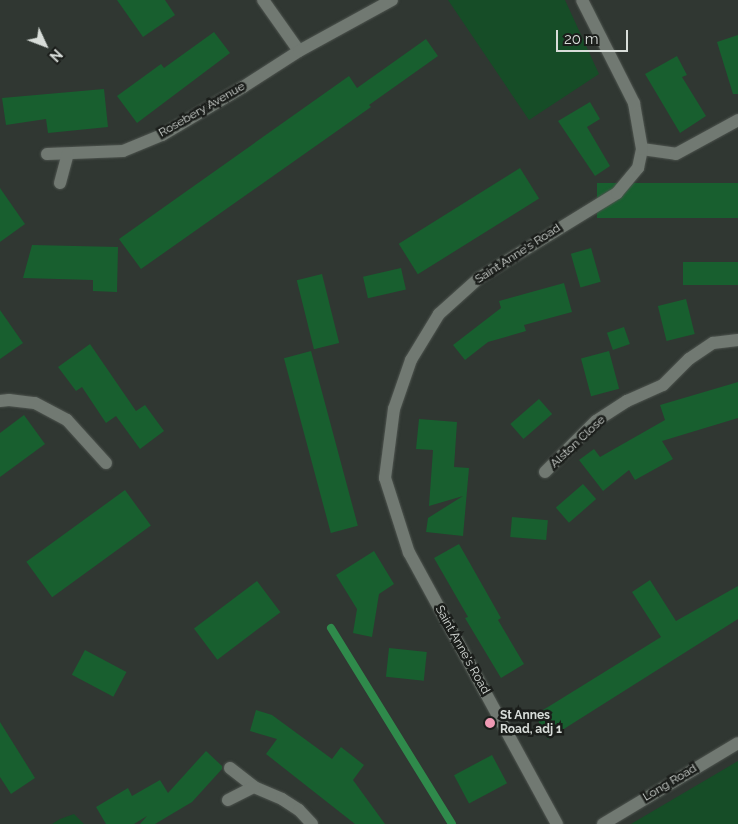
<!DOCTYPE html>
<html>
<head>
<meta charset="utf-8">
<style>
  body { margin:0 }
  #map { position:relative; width:738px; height:824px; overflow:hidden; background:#303732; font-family:Raleway,sans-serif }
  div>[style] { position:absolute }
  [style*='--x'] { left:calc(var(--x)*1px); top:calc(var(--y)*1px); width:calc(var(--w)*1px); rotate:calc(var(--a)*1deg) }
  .green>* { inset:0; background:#164d27 }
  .stream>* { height:8px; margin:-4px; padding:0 4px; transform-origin:4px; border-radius:4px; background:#2f8a4b }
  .building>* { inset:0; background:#185f2f; transform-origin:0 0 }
  .roads { filter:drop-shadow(0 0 1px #4e544f) drop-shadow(0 0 1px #4e544f) }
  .street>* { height:12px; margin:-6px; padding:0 6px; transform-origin:6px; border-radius:6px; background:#717972 }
  .secondary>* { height:12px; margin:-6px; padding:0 6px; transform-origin:6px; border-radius:6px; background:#717972 }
  .dots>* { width:14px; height:14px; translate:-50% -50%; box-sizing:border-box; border:2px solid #1b1e1b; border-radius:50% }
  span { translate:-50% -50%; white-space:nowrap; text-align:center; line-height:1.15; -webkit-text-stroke:5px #1b1e1b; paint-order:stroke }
  .street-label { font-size:12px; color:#d8ddd9 }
  .poi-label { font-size:12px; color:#d8ddd9; font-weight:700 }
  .left { translate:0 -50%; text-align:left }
  .north { position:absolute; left:20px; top:20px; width:50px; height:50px; -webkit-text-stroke:4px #1b1e1b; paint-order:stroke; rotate:133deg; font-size:14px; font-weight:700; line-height:20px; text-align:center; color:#d8ddd9 }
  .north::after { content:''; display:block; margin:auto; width:18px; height:22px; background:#d8ddd9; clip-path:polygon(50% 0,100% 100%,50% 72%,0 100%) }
  .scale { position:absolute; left:556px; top:30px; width:72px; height:22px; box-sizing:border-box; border:2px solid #d8ddd9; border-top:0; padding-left:6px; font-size:15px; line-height:18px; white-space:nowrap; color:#d8ddd9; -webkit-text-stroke:4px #1b1e1b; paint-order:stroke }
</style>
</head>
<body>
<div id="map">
  <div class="green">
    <i style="clip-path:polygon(448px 0,565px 0,599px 74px,529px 120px)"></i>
    <i style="clip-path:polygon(738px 761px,738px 824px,631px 824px)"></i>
    <i style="clip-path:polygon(74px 814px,84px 824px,52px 824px,60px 819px)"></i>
  </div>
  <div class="stream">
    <i style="--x:331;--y:628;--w:230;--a:58.3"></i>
  </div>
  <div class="building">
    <i style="clip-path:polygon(117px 0,165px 0,175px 15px,143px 37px)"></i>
    <i style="clip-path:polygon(214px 32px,230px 53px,137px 123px,117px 96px,161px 64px,164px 68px)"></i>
    <i style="clip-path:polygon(738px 35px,738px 94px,733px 94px,717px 42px)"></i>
    <i style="clip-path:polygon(426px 39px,438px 56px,369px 105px,371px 107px,141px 269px,119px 239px,349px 76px,357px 88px)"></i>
    <i style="clip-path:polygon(677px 56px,687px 75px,682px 77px,706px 116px,680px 133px,645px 74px)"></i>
    <i style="clip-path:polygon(104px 89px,108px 127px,48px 133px,46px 119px,6px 125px,2px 98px)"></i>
    <i style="clip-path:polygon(590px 102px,600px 119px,587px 127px,610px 166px,595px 176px,558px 121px)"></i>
    <i style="left:520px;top:168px;width:36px;height:143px;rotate:58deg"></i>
    <i style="left:738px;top:183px;width:35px;height:141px;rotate:90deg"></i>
    <i style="clip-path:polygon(0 188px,25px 224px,0 242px)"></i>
    <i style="clip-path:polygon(32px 245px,118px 247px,117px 292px,93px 291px,93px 280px,23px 278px)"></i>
    <i style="left:591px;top:248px;width:35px;height:21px;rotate:74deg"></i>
    <i style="left:738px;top:262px;width:23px;height:55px;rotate:90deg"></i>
    <i style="left:401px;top:268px;width:22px;height:39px;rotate:77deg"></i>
    <i style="left:322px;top:274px;width:71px;height:26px;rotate:76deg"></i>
    <i style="clip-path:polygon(564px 283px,572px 312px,524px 325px,526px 331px,488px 342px,465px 360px,453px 345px,501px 308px,499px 301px)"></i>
    <i style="left:686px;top:299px;width:36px;height:29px;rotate:76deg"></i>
    <i style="clip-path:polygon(0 310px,23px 343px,0 359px)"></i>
    <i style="left:624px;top:327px;width:18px;height:18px;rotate:71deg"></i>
    <i style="clip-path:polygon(90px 344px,136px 411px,145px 405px,164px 431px,140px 449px,116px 416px,106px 423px,82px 387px,76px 391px,58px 367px)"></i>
    <i style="left:311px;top:351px;width:181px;height:28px;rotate:75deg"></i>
    <i style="left:609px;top:351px;width:39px;height:29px;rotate:75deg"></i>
    <i style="clip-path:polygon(738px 382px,738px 418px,662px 441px,673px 459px,635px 480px,629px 470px,603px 491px,579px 460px,594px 449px,600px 457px,665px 420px,660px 405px)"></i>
    <i style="left:539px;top:399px;width:20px;height:38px;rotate:49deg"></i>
    <i style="clip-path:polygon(24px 415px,45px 444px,0 477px,0 433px)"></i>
    <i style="clip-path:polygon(419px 419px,457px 422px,454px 467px,469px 468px,463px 536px,426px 532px,428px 518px,463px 496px,429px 506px,433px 450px,416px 449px)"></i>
    <i style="left:583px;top:484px;width:20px;height:36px;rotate:49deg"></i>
    <i style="left:125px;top:490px;width:44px;height:122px;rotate:54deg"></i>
    <i style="left:512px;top:517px;width:36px;height:20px;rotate:5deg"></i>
    <i style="clip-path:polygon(459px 544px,501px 618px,498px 620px,524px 664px,501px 678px,465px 618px,468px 617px,434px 558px)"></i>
    <i style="clip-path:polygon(374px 551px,394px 584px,379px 594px,372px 637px,353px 633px,357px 609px,336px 575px)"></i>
    <i style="clip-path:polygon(650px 580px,676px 621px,738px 586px,738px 619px,548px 739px,535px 715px,661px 637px,632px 592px)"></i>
    <i style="left:257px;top:581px;width:39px;height:79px;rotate:53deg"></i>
    <i style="left:389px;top:648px;width:38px;height:29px;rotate:6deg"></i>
    <i style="left:85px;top:650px;width:47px;height:28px;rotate:28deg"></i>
    <i style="clip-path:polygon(256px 710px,272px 715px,332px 759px,341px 747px,364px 765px,353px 780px,385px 824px,355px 824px,266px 754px,277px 739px,250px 731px)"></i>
    <i style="clip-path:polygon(0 722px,35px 778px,11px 794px,0 777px)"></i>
    <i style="clip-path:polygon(206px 751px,222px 766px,222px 769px,192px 802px,155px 824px,140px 824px,147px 816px,134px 824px,106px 824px,96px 807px,128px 788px,132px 796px,160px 780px,168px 793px)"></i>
    <i style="left:492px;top:755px;width:32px;height:43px;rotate:62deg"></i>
  </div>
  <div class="roads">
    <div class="street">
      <i style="--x:263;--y:0;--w:62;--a:54.8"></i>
      <i style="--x:642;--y:149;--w:34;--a:8"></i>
      <i style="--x:676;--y:154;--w:71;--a:-28.7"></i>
      <i style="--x:47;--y:154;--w:76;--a:-2.3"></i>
      <i style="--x:123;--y:151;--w:42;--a:-22.3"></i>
      <i style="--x:162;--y:135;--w:94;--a:-30.7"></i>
      <i style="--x:243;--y:87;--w:67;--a:-32.7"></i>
      <i style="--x:299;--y:51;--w:106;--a:-28.7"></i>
      <i style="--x:60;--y:183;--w:30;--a:-75"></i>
      <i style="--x:0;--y:401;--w:9;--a:-6"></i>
      <i style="--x:9;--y:400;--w:26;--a:7"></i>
      <i style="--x:35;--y:403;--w:36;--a:28"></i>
      <i style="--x:67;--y:420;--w:58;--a:47.8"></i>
      <i style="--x:545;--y:472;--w:72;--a:-45"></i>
      <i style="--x:596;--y:421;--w:37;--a:-33"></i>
      <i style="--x:627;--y:401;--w:39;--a:-24"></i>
      <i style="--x:663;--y:385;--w:37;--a:-45"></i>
      <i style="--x:689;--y:359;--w:29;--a:-34"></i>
      <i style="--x:713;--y:343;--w:25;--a:-7"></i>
      <i style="--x:230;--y:768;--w:31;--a:38"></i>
      <i style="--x:254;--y:787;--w:30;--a:23"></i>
      <i style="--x:282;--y:799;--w:20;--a:33"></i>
      <i style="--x:299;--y:810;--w:19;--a:47"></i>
      <i style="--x:228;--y:800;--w:29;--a:-27"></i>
      <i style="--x:557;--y:824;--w:309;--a:-118.6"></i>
      <i style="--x:409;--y:553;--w:79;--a:-107.7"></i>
      <i style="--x:385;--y:478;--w:70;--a:-82.6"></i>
      <i style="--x:394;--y:409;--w:52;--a:-70.9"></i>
      <i style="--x:411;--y:360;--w:54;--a:-58.7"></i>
      <i style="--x:439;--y:314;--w:54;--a:-42"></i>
      <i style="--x:479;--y:278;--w:162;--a:-31.6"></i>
      <i style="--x:617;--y:193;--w:33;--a:-50"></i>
      <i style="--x:638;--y:168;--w:19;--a:-78"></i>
      <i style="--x:642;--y:149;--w:47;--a:-99.9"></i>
      <i style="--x:634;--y:103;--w:115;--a:-116.8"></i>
    </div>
    <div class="secondary">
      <i style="--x:603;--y:824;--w:157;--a:-31"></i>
    </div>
  </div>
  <div class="dots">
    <i style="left:490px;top:723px;background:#f09ab4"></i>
  </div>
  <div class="street-label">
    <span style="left:202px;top:110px;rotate:-30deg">Rosebery Avenue</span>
    <span style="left:518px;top:254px;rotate:-33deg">Saint Anne's Road</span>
    <span style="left:578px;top:442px;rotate:-43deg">Alston Close</span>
    <span style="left:462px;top:650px;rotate:61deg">Saint Anne's Road</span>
    <span style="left:670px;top:783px;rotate:-31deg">Long Road</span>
  </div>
  <div class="poi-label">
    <span class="left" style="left:500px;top:723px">St Annes<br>Road, adj 1</span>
  </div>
  <div class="north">N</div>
  <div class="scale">20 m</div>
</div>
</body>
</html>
